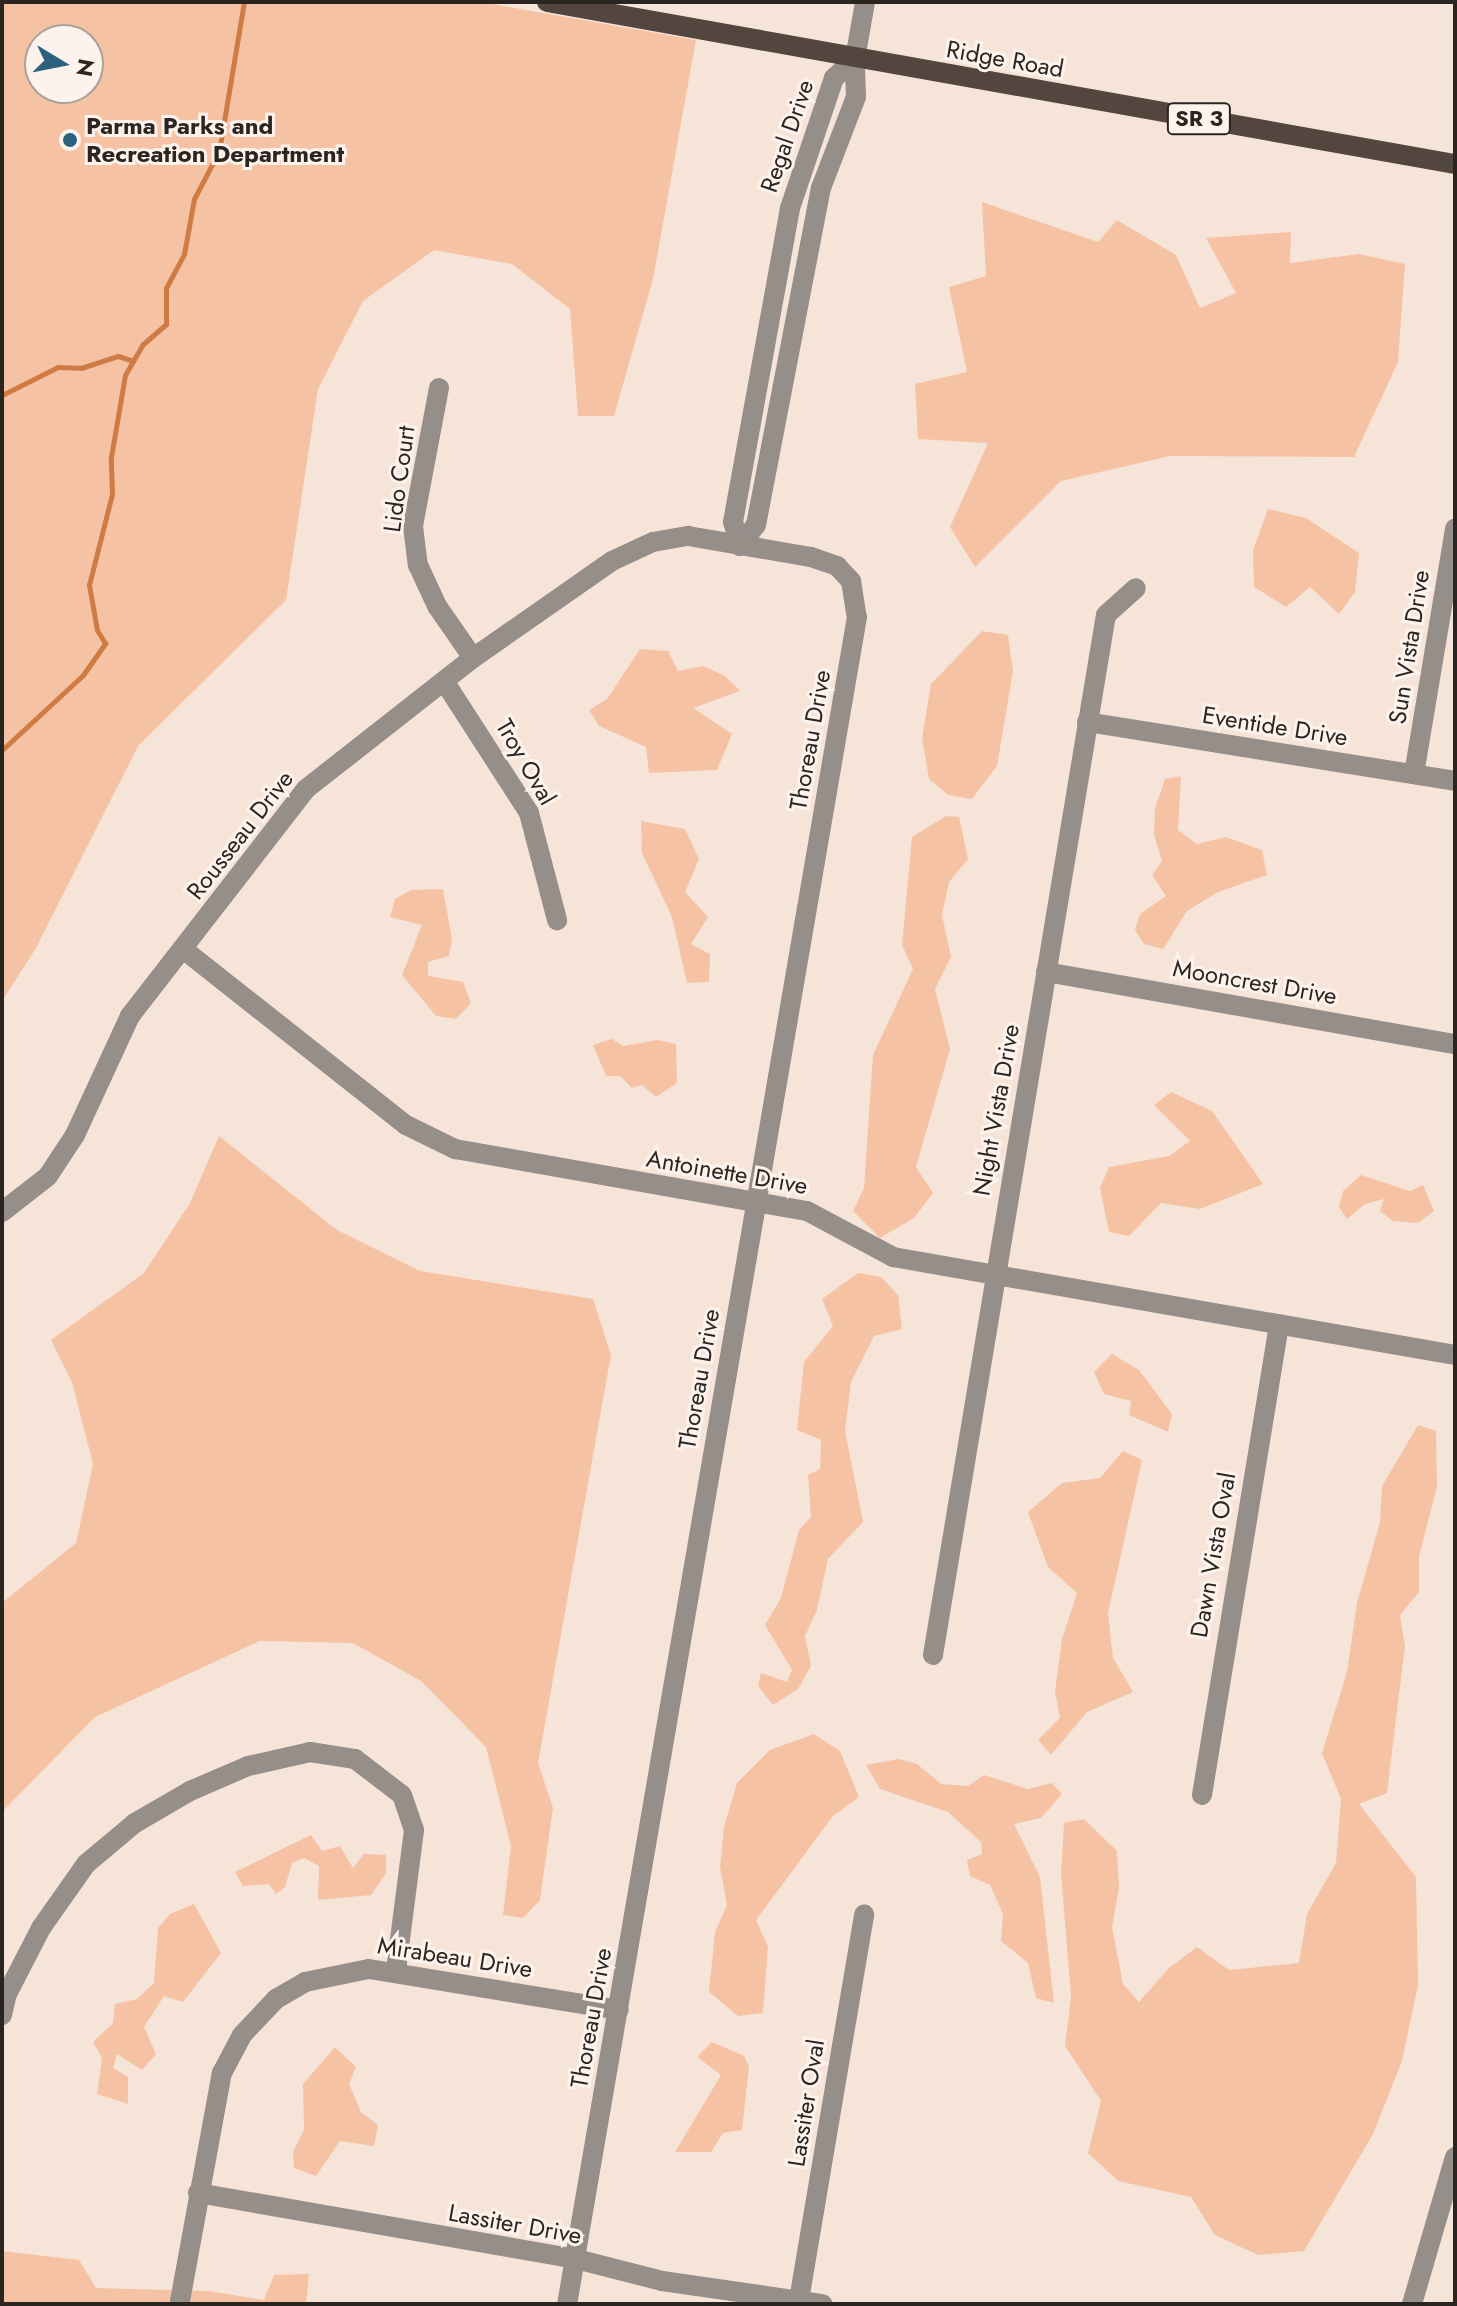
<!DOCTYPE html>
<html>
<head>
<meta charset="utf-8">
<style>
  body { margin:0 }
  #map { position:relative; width:1457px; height:2306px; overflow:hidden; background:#f6e4d9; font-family:Jost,sans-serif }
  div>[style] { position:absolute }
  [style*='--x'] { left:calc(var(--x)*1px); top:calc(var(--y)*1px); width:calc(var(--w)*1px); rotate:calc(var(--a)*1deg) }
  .green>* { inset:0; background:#f5c3a4 }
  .stream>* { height:5px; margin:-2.5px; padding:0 2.5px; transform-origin:2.5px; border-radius:2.5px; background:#cf7c44 }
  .minor>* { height:20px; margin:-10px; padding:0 10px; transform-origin:10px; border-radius:10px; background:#958e89 }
  .major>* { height:20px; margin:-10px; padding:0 10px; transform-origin:10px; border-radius:10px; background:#52463e }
  .dots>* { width:22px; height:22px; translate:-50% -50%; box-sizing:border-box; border:4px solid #fef3ec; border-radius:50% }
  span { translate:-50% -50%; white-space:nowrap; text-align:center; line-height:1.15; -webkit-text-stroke:6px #fef3ec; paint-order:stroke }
  .shield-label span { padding:2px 6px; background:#fef3ec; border:2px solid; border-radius:6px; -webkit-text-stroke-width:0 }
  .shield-label { font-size:22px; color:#2b2521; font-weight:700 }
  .street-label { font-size:24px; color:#2b2521 }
  .poi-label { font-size:24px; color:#2b2521; font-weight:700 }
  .left { translate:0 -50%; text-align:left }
  .frame { position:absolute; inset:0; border:4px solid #2b2521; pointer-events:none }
  .north { position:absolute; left:24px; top:24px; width:80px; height:80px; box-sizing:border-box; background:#fef3ec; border:2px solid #aaa19b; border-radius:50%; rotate:100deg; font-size:22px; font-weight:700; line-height:32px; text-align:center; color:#2b2521 }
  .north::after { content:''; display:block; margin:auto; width:28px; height:36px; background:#2c627d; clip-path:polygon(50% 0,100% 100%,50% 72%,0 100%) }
</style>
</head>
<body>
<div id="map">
  <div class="green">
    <i style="clip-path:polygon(evenodd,2px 2px,481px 2px,696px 40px,653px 279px,614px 416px,578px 416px,570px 309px,512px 264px,434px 250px,363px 301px,318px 389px,286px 600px,138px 746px,36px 948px,2px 1001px,2px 2px,40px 40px,88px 40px,88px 88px,40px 88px,40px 40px)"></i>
    <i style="clip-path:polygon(982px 202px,1098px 242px,1117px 220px,1176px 255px,1200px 308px,1236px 293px,1206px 238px,1291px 232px,1290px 263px,1359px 254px,1405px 264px,1398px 362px,1354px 457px,1170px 456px,1061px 481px,975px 567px,950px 527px,988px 443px,918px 439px,915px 384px,967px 372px,949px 287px,986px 276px)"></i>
    <i style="clip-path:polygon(1268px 509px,1306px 518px,1359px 553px,1355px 592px,1339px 614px,1310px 587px,1286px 607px,1254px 587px,1253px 550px)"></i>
    <i style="clip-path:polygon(982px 631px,1008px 635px,1013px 671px,997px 766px,972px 799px,948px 795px,929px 779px,922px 738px,931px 684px)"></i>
    <i style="clip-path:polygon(640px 649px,668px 651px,678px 671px,703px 666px,725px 676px,740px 691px,693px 708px,732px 734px,717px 770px,649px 773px,646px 747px,599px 726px,589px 710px,607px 699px)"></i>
    <i style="clip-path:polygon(1181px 776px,1178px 830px,1197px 844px,1226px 837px,1262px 850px,1267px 875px,1218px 892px,1187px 911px,1163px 949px,1144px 944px,1135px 930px,1140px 914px,1166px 896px,1152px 875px,1162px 861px,1154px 835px,1155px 808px,1165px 779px)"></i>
    <i style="clip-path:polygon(946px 816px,959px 817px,968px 859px,949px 882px,942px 915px,951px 957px,935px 989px,950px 1049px,916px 1167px,933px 1193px,914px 1218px,880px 1238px,853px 1211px,864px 1188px,873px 1055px,913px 969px,902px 945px,912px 837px)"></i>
    <i style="clip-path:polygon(641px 821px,685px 829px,699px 859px,685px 892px,708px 917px,691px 944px,710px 954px,709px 982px,687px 983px,672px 917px,642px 853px)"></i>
    <i style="clip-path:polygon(443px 889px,452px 939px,449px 956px,428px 962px,428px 976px,463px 982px,471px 1003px,456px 1019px,436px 1016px,402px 975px,422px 925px,390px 917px,395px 899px,411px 890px)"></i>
    <i style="clip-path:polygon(612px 1039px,623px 1046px,658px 1040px,676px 1044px,677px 1083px,656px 1097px,642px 1085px,632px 1088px,620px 1076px,606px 1076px,593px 1045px)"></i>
    <i style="clip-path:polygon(1171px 1092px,1212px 1111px,1263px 1184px,1200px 1209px,1161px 1203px,1129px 1236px,1109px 1232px,1100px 1188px,1109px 1167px,1169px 1156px,1190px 1141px,1154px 1105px)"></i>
    <i style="clip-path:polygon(219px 1136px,337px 1230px,420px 1271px,593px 1299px,611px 1355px,538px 1763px,553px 1808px,540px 1900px,523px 1918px,503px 1915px,511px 1846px,486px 1747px,421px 1681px,353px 1643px,260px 1641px,95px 1717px,2px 1812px,2px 1603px,76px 1543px,93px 1464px,72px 1382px,51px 1340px,144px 1273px,190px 1203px)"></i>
    <i style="clip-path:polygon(1361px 1175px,1410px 1191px,1423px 1185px,1434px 1211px,1418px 1223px,1393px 1221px,1380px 1211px,1384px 1199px,1365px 1204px,1347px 1219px,1339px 1207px,1343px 1191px)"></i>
    <i style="clip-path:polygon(858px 1273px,881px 1277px,898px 1295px,902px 1329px,874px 1336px,851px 1382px,845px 1431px,863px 1522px,828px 1559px,817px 1610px,805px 1636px,811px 1666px,798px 1689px,773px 1705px,758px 1686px,761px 1673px,787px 1682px,792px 1670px,765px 1625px,781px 1598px,799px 1530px,811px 1517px,808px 1475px,820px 1469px,821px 1440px,797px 1430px,804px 1362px,833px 1326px,822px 1299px)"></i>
    <i style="clip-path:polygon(1112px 1354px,1139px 1370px,1172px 1414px,1168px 1432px,1129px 1415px,1131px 1401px,1104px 1394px,1094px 1372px)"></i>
    <i style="clip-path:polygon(1418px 1425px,1436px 1431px,1437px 1487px,1419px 1556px,1419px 1592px,1400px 1615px,1405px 1646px,1387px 1793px,1359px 1804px,1416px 1877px,1418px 1985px,1402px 2061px,1373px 2134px,1304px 2251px,1258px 2255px,1215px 2235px,1191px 2197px,1118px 2181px,1088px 2153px,1101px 2101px,1065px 2046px,1071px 1997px,1061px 1873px,1064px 1823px,1084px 1819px,1117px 1851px,1119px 1888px,1112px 1927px,1123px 1984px,1139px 2002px,1169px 1968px,1197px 1947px,1229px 1970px,1299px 1963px,1307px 1914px,1336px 1863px,1341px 1799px,1322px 1753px,1347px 1672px,1357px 1603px,1380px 1522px,1382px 1486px)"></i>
    <i style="clip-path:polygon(1123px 1451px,1142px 1460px,1108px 1613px,1113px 1658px,1133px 1692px,1087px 1712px,1051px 1755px,1038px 1740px,1060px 1718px,1055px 1691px,1062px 1639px,1077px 1593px,1048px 1567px,1028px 1512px,1062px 1483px,1100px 1478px)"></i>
    <i style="clip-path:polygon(814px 1734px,840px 1751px,859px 1797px,833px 1816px,756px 1920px,768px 1947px,763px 2013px,738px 2016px,709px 1992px,715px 1932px,727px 1905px,720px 1867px,724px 1827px,737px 1783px,770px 1750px)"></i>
    <i style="clip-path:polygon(899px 1759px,917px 1764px,941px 1784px,968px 1786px,984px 1775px,1028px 1789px,1052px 1783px,1062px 1794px,1041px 1818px,1014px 1824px,1040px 1877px,1054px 2003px,1036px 1998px,1028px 1963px,1001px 1941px,1003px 1914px,990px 1885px,970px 1876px,967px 1860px,982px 1854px,981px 1842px,948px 1812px,880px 1789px,866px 1765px)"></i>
    <i style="clip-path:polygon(311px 1835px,322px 1851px,340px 1846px,353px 1868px,364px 1854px,386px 1855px,386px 1873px,371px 1895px,318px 1900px,319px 1866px,304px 1858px,292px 1863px,285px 1887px,276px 1894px,269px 1884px,243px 1886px,235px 1872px)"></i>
    <i style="clip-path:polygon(194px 1904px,221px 1953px,183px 2002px,164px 1996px,144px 2027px,156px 2054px,142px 2070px,117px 2054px,113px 2068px,128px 2077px,128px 2104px,97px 2094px,102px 2058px,93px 2042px,113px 2023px,115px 2004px,137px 1999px,154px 1983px,158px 1928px,170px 1914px)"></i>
    <i style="clip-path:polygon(712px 2042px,744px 2056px,749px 2067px,742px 2130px,723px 2133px,711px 2152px,675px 2152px,721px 2075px,697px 2057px)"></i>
    <i style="clip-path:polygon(335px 2047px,356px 2067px,349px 2084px,361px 2112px,378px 2125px,374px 2146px,340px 2141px,316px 2176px,294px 2168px,293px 2152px,304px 2130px,303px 2084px)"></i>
    <i style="clip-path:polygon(2px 2251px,79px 2260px,96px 2288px,208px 2291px,264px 2300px,274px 2275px,309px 2274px,306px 2304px,2px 2304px)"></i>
  </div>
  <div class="stream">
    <i style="--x:2;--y:395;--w:63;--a:-26.6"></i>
    <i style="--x:58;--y:367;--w:23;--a:2"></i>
    <i style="--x:81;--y:368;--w:39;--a:-18"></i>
    <i style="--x:118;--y:356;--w:16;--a:18"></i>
    <i style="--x:2;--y:750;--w:110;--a:-42.8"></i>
    <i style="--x:83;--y:675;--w:39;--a:-55"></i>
    <i style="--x:105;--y:643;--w:15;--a:-122"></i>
    <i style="--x:97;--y:630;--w:46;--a:-100.1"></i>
    <i style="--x:89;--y:585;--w:94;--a:-75.8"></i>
    <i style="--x:112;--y:494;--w:37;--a:-92"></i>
    <i style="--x:111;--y:457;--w:83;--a:-80.3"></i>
    <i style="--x:125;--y:375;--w:34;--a:-60"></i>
    <i style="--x:142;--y:345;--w:32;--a:-41"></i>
    <i style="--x:166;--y:324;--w:36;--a:-90"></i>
    <i style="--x:166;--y:288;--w:38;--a:-62"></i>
    <i style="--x:184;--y:254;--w:56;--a:-79.7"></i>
    <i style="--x:194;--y:199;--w:54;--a:-62.5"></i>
    <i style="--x:219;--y:151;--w:151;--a:-80.5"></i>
  </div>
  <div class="minor">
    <i style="--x:439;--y:388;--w:140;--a:100.7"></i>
    <i style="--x:413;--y:526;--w:39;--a:83"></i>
    <i style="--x:418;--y:565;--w:45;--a:65.1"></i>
    <i style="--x:437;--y:606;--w:63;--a:55.3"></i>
    <i style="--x:740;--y:546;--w:26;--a:-53"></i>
    <i style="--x:756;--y:525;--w:343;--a:-79.1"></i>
    <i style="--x:821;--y:188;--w:97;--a:-69"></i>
    <i style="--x:856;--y:97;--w:38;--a:-92"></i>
    <i style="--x:855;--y:59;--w:58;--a:-80"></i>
    <i style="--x:740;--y:546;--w:25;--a:-106"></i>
    <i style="--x:733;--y:522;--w:319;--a:-79.7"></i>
    <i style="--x:790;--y:208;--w:137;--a:-71.3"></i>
    <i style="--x:834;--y:78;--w:28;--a:-42"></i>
    <i style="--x:446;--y:684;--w:153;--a:57.2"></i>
    <i style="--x:529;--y:813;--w:111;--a:75.3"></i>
    <i style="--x:1087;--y:722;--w:373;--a:9.1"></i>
    <i style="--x:1414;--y:774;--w:249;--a:-80.5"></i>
    <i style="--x:183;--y:949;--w:284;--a:38.3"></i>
    <i style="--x:406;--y:1125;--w:55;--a:26.1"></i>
    <i style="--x:455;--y:1149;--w:357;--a:10"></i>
    <i style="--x:807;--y:1211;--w:98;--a:28.1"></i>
    <i style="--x:893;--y:1257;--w:570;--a:9.89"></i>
    <i style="--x:1046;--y:972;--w:415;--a:10"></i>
    <i style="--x:2;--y:1212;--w:58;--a:-38"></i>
    <i style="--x:48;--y:1176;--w:49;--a:-56.6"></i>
    <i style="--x:75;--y:1135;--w:131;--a:-65.2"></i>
    <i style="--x:130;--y:1016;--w:287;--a:-52.2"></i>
    <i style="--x:306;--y:789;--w:212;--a:-38.1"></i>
    <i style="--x:473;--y:658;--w:169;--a:-34.9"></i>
    <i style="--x:612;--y:561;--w:45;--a:-24.9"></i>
    <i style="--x:653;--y:542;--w:36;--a:-10"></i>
    <i style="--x:688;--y:536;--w:125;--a:9.7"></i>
    <i style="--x:811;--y:557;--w:28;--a:19"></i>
    <i style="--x:837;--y:566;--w:21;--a:47"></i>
    <i style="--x:851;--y:581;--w:36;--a:81"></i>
    <i style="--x:857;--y:617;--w:1712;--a:99.75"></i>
    <i style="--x:933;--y:1655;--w:1054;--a:-80.56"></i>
    <i style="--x:1106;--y:615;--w:40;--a:-42"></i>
    <i style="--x:1202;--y:1795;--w:477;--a:-80.7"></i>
    <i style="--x:2;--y:2015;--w:22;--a:-77"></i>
    <i style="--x:7;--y:1994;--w:74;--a:-62.7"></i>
    <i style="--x:41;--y:1928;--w:78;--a:-54.9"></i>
    <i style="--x:86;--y:1864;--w:64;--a:-39.9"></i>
    <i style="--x:135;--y:1823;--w:64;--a:-30.2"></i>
    <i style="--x:190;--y:1791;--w:63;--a:-23.3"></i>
    <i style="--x:248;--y:1766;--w:64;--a:-12.7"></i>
    <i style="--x:310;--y:1752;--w:46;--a:8.8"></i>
    <i style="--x:355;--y:1759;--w:59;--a:37.5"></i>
    <i style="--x:402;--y:1795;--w:37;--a:71"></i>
    <i style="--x:414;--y:1830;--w:142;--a:97.3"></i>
    <i style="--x:198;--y:2193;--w:384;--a:9.9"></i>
    <i style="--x:576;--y:2259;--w:89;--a:14.3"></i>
    <i style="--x:662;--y:2281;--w:162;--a:8.2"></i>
    <i style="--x:799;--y:2300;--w:391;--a:-80.4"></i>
    <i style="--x:180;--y:2301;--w:232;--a:-79.6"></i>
    <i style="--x:222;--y:2073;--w:43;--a:-62.2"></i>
    <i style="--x:242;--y:2035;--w:50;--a:-46.6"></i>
    <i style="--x:276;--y:1999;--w:34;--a:-30"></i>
    <i style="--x:305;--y:1982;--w:65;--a:-11.5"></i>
    <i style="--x:369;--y:1969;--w:253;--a:9.3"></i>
    <i style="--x:1412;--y:2304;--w:153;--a:-73.7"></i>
  </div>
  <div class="major">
    <i style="--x:547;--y:2;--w:922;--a:10.12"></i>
  </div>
  <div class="dots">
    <i style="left:70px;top:140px;background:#2c627d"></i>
  </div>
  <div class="shield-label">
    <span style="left:1199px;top:119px">SR 3</span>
  </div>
  <div class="street-label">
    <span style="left:1005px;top:59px;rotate:10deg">Ridge Road</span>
    <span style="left:787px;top:136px;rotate:-71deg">Regal Drive</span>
    <span style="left:399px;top:479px;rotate:-82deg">Lido Court</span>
    <span style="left:1409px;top:647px;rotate:-81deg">Sun Vista Drive</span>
    <span style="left:1275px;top:726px;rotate:9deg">Eventide Drive</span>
    <span style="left:810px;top:740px;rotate:-80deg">Thoreau Drive</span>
    <span style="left:526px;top:762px;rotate:60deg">Troy Oval</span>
    <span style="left:240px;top:835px;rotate:-52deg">Rousseau Drive</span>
    <span style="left:1255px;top:982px;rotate:10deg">Mooncrest Drive</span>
    <span style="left:996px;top:1110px;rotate:-80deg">Night Vista Drive</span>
    <span style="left:727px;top:1172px;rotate:10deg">Antoinette Drive</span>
    <span style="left:699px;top:1379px;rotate:-80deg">Thoreau Drive</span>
    <span style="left:1213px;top:1555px;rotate:-80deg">Dawn Vista Oval</span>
    <span style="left:455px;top:1957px;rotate:9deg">Mirabeau Drive</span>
    <span style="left:591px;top:2018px;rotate:-80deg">Thoreau Drive</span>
    <span style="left:806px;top:2103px;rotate:-81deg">Lassiter Oval</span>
    <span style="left:515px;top:2224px;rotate:10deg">Lassiter Drive</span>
  </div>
  <div class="poi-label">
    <span class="left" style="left:86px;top:140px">Parma Parks and<br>Recreation Department</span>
  </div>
  <div class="frame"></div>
  <div class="north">N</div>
</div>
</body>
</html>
